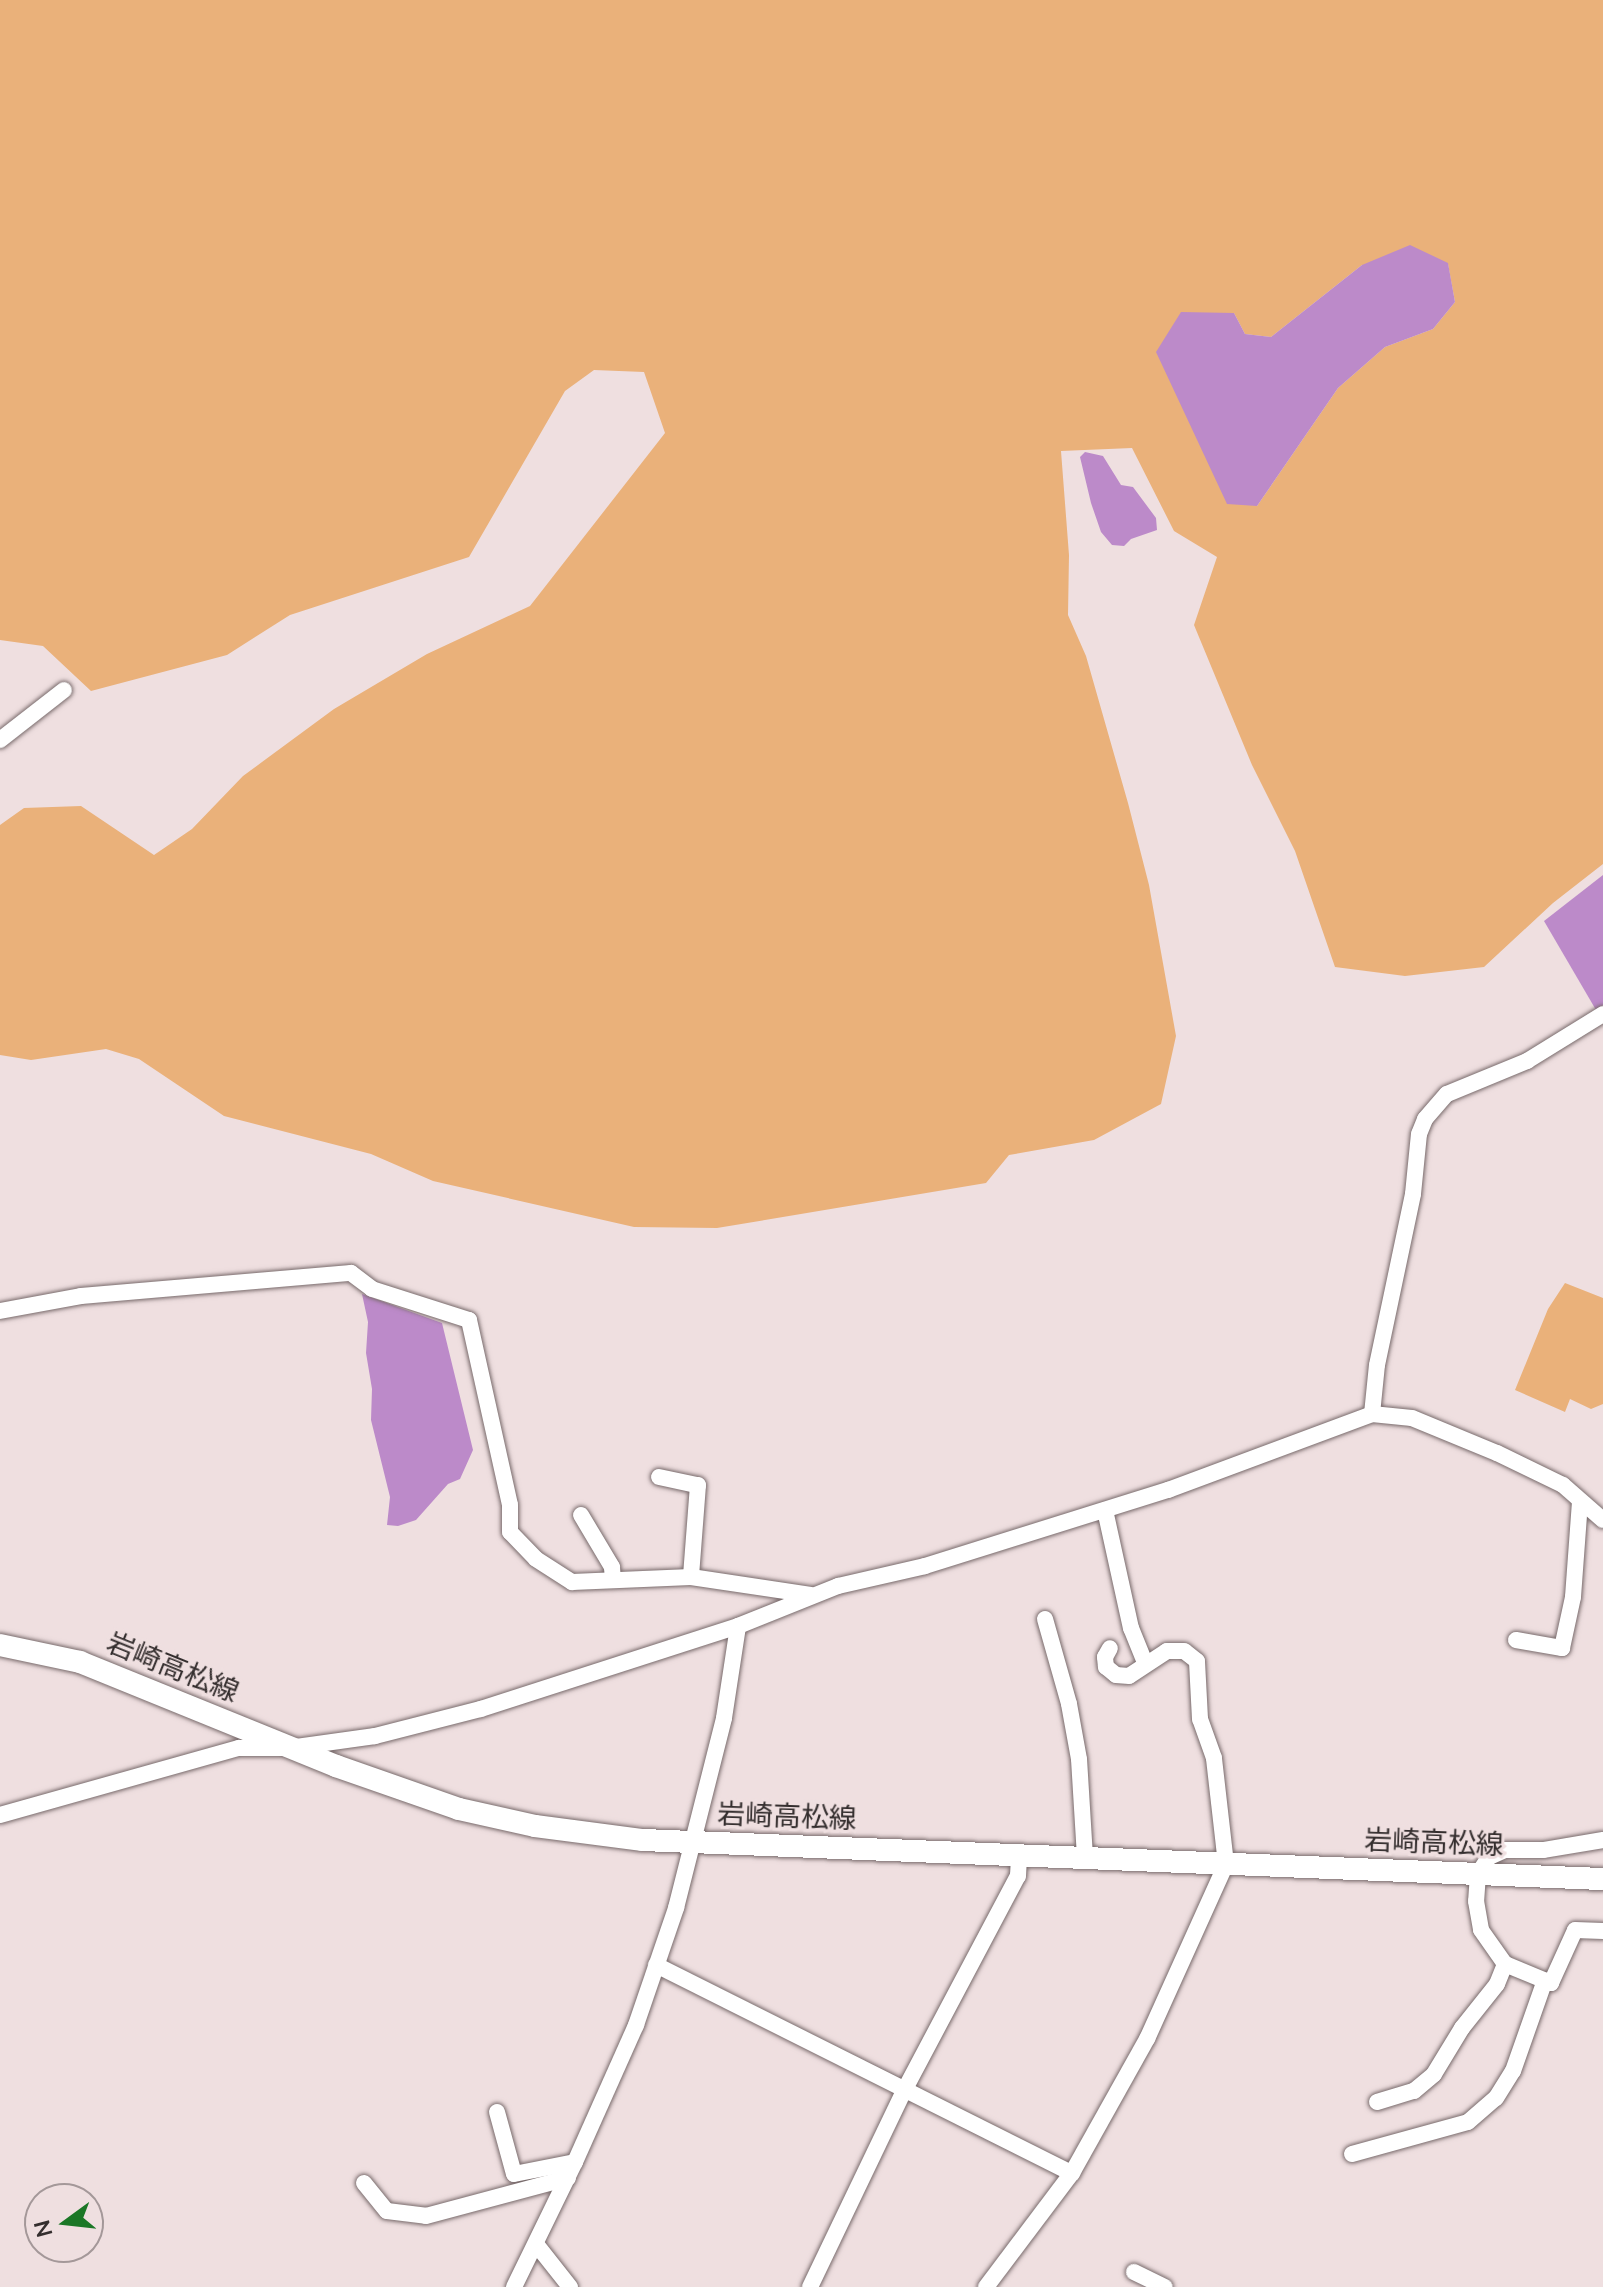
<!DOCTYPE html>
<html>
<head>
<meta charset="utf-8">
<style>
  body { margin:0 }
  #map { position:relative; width:1603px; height:2287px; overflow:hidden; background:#efdfe0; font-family:Mulish,"Noto Sans JP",sans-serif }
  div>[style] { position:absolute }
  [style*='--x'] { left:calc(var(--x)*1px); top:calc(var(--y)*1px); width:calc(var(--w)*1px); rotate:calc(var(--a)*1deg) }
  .green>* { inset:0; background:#eab17a }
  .water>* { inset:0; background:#bc8ac9 }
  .roads { filter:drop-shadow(0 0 2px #786a6b) drop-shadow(0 0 2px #786a6b) }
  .minor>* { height:16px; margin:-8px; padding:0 8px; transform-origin:8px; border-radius:8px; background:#fff }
  .secondary>* { height:22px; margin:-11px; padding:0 11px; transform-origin:11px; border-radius:11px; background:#fff }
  span { translate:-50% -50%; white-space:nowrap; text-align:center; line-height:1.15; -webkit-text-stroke:6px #efdfe0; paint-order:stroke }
  .street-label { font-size:28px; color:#342e2e }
  .north { position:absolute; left:24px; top:2183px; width:80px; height:80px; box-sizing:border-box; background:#efdfe0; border:2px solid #a49899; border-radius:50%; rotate:255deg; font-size:22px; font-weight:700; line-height:32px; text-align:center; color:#342e2e }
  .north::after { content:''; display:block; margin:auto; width:28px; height:36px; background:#1b7726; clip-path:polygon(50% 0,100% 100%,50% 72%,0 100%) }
</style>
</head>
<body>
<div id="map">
  <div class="green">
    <i style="clip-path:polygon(evenodd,0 0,1603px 0,1603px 864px,1553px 903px,1484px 967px,1405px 976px,1335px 967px,1295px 851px,1252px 765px,1194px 625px,1217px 557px,1174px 531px,1132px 448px,1061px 451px,1069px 555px,1068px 615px,1086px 656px,1128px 803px,1149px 885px,1176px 1036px,1161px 1104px,1094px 1140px,1009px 1155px,986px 1183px,717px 1228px,634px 1227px,433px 1181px,371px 1154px,224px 1116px,139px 1059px,106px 1049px,31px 1060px,0 1055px,0 825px,24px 808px,81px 806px,154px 855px,192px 829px,243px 776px,334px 709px,427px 654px,530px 606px,665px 433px,644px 372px,594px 370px,565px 391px,469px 557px,290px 615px,227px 655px,91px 691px,43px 646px,0 640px,0 0,1448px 264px,1455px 302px,1433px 329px,1385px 347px,1338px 388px,1257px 506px,1234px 313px,1245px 334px,1271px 337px,1362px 265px,1448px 264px)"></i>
    <i style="clip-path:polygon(1565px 1283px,1603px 1298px,1603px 1404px,1591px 1409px,1570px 1399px,1565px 1412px,1515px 1390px,1548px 1309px)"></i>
  </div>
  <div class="water">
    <i style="clip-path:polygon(1410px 245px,1448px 263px,1455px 302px,1433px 329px,1385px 347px,1338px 388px,1257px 506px,1227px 504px,1156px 352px,1181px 312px,1234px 313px,1245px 334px,1271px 337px,1362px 265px)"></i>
    <i style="clip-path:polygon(1085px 452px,1103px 456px,1121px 485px,1133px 487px,1156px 518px,1157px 530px,1131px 539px,1124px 546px,1112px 545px,1101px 532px,1091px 503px,1080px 457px)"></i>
    <i style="clip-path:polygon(1603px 875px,1603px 1005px,1596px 1010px,1544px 921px)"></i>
    <i style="clip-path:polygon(362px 1294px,442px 1323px,473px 1450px,460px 1479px,448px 1484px,416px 1520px,398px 1526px,387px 1525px,390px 1497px,371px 1420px,372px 1389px,366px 1353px,368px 1322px)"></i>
  </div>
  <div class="roads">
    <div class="minor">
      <i style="--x:0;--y:740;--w:81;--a:-38"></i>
      <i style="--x:0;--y:1311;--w:82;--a:-10.5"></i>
      <i style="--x:81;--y:1296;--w:271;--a:-4.9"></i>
      <i style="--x:351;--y:1273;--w:26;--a:37"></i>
      <i style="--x:372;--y:1289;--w:102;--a:17.7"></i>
      <i style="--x:469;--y:1320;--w:189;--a:77.5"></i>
      <i style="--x:510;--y:1505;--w:27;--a:90"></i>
      <i style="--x:510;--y:1532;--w:37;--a:46"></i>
      <i style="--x:536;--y:1559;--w:43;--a:32.6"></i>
      <i style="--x:572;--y:1582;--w:119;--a:-2.4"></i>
      <i style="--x:691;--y:1577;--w:121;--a:8.5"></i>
      <i style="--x:1372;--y:1414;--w:49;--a:-84.2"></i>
      <i style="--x:1377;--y:1365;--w:175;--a:-78.1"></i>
      <i style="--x:1413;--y:1194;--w:60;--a:-84.3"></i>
      <i style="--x:1419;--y:1134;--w:16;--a:-68"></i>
      <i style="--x:1425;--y:1119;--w:33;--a:-49"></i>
      <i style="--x:1447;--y:1094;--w:87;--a:-22.4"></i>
      <i style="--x:1527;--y:1061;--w:89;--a:-31.7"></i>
      <i style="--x:659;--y:1477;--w:40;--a:12"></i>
      <i style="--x:698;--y:1485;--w:92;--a:94.4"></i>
      <i style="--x:1105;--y:1510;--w:121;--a:77.6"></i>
      <i style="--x:1131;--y:1628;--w:37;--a:68"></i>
      <i style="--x:581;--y:1515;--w:61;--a:59.2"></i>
      <i style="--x:612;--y:1567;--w:13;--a:86"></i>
      <i style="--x:1045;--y:1619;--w:88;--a:74.2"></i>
      <i style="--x:1069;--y:1704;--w:56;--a:79.7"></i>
      <i style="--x:1079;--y:1759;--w:99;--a:86.5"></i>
      <i style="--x:1516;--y:1640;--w:47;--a:9.9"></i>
      <i style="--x:1562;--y:1648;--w:52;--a:-77.8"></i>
      <i style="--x:1573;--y:1597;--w:95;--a:-85.8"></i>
      <i style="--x:0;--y:1815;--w:248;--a:-15.7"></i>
      <i style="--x:239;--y:1748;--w:50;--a:0"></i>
      <i style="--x:289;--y:1748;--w:87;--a:-7.9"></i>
      <i style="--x:375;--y:1736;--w:109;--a:-14.3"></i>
      <i style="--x:481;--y:1709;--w:270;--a:-17.9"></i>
      <i style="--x:738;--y:1626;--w:108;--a:-21.8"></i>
      <i style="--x:838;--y:1586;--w:89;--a:-12.9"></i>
      <i style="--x:925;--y:1566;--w:255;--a:-17.4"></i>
      <i style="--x:1168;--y:1490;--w:218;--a:-20.4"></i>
      <i style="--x:1372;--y:1414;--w:40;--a:5.7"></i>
      <i style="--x:1412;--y:1418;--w:92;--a:22.4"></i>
      <i style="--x:1497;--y:1453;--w:73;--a:25.9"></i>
      <i style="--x:1563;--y:1485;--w:53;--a:41.2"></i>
      <i style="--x:1603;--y:1840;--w:61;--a:170.5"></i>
      <i style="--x:1543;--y:1850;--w:38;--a:180"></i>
      <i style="--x:1505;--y:1850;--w:17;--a:156"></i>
      <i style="--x:1489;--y:1857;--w:20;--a:123"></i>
      <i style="--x:1478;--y:1874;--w:27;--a:94"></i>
      <i style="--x:1476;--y:1901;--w:29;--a:80"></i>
      <i style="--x:1481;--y:1930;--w:42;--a:54.8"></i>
      <i style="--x:1505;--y:1964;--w:50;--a:22.4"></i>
      <i style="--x:1551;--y:1983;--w:58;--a:-65.6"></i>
      <i style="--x:1575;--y:1930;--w:28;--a:2"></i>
      <i style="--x:656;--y:1965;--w:465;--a:26.6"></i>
      <i style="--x:1377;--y:2102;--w:39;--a:-17"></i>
      <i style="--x:1414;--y:2091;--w:26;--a:-40"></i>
      <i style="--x:1434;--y:2074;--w:54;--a:-58.7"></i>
      <i style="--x:1462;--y:2028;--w:56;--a:-51.5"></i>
      <i style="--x:1497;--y:1984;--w:22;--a:-68"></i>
      <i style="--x:497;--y:2112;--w:64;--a:74.7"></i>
      <i style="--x:514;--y:2174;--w:62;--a:-11.1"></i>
      <i style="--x:1352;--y:2154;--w:120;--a:-15.4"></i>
      <i style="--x:1468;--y:2122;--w:37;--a:-41"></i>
      <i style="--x:1496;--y:2098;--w:32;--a:-58"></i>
      <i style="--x:1513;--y:2071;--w:96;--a:-70.6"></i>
      <i style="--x:364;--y:2183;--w:36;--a:51"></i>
      <i style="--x:387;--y:2211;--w:39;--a:7"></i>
      <i style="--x:426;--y:2216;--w:147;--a:-15"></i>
      <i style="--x:536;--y:2244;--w:55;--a:51.7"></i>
      <i style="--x:1134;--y:2272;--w:34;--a:26"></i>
      <i style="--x:514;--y:2287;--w:139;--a:-64"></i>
      <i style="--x:575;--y:2162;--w:150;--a:-66"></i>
      <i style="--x:636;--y:2025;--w:124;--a:-71.1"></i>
      <i style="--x:676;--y:1908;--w:196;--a:-75.8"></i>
      <i style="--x:724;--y:1718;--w:93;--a:-81.3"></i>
      <i style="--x:810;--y:2287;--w:220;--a:-64.4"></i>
      <i style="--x:905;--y:2089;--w:241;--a:-62.1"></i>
      <i style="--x:1018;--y:1876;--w:21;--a:-87"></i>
      <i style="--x:986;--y:2287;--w:143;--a:-53"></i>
      <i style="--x:1072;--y:2173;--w:154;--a:-60.8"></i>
      <i style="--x:1147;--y:2039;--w:192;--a:-65.7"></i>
      <i style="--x:1226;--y:1864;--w:107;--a:-96.5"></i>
      <i style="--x:1214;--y:1758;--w:41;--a:-109.7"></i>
      <i style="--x:1200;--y:1719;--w:58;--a:-93"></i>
      <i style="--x:1197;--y:1661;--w:16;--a:-142"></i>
      <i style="--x:1184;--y:1651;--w:17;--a:180"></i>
      <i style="--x:1167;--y:1651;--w:45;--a:146.7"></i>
      <i style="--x:1129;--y:1676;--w:13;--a:-176"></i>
      <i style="--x:1116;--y:1675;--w:13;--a:-141"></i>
      <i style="--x:1106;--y:1667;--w:10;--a:-96"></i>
      <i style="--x:1105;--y:1657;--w:10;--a:-61"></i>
    </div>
    <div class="secondary">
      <i style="--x:0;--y:1645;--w:82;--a:12"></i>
      <i style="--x:80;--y:1662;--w:276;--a:22.1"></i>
      <i style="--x:336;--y:1766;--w:130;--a:19.3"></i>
      <i style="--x:459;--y:1809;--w:78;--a:12.6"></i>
      <i style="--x:535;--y:1826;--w:109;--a:7.4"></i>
      <i style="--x:643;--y:1840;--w:961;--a:2.33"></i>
    </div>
  </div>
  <div class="street-label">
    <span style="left:173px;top:1667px;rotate:22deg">岩崎高松線</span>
    <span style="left:787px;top:1816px;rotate:2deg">岩崎高松線</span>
    <span style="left:1434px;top:1842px;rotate:2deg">岩崎高松線</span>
  </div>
  <div class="north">N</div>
</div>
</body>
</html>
